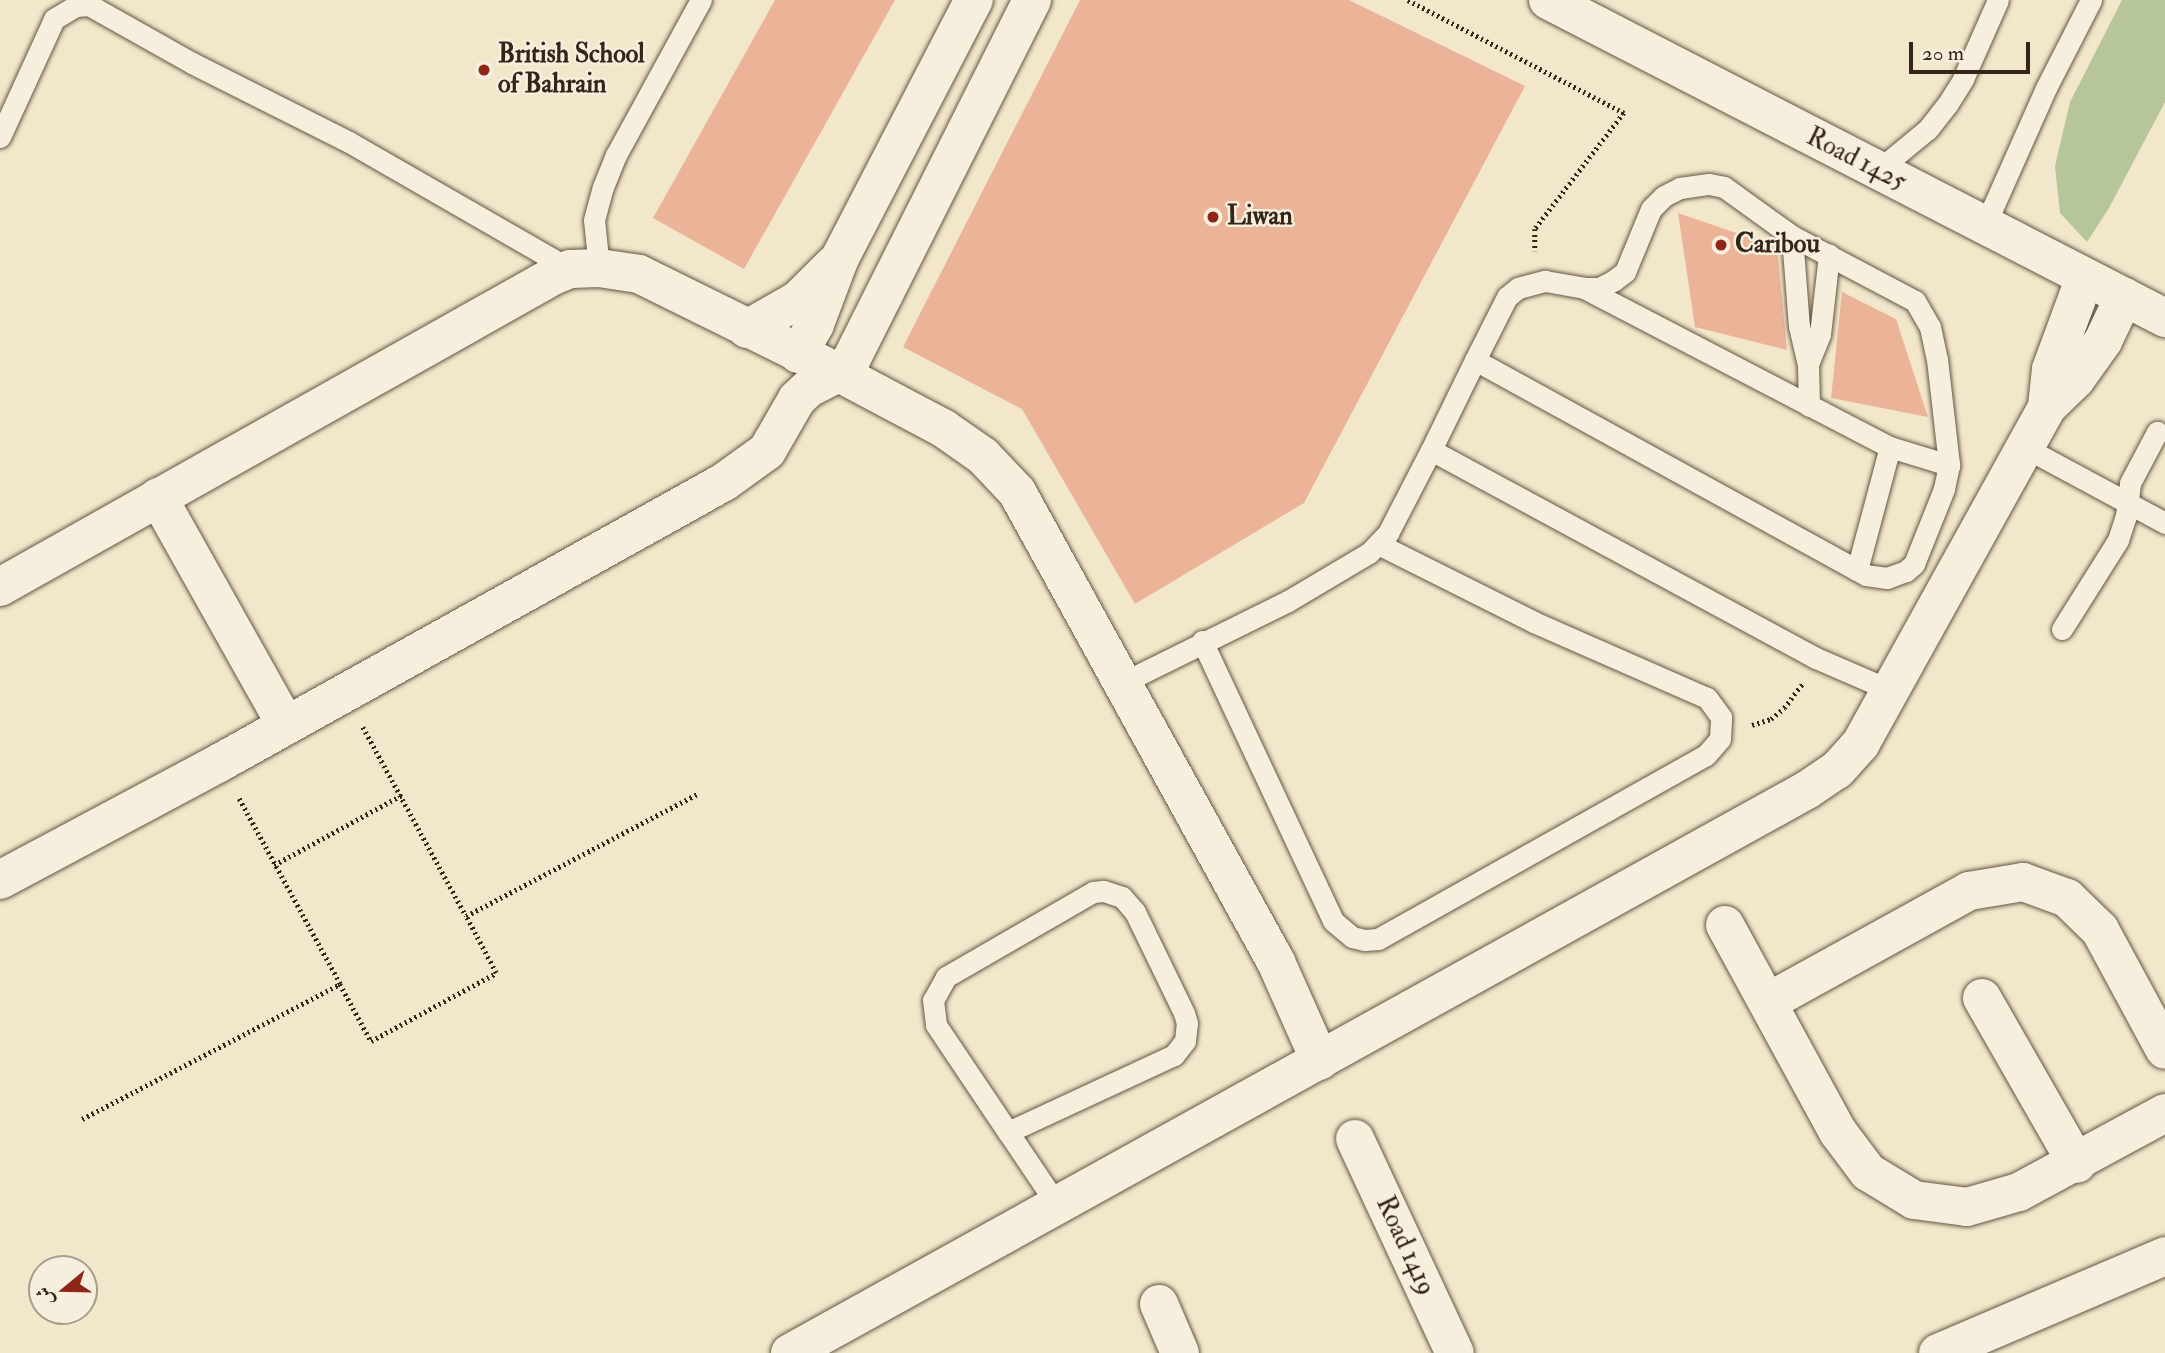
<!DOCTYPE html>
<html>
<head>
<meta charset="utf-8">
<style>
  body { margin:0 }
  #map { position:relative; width:2165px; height:1353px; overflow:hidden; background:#f2e7ca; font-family:"IM FELL Double Pica",Amiri,serif }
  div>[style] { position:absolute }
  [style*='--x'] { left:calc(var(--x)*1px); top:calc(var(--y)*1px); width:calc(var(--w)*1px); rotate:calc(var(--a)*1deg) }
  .green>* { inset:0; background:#b7c69a }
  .building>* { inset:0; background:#ebb499 }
  .path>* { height:4.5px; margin-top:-2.25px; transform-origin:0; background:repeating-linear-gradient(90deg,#352518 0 2px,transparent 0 5.5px) }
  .roads { filter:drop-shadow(0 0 2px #645644) drop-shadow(0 0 2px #645644) }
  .service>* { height:21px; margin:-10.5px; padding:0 10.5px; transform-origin:10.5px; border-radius:10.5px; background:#f7efdd }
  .minor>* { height:38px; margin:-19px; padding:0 19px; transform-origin:19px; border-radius:19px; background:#f7efdd }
  .dots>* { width:19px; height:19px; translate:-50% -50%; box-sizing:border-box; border:4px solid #f7efdd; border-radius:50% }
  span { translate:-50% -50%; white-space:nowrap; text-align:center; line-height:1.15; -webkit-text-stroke:5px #f7efdd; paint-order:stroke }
  .poi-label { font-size:26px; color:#352518; font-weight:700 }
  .left { translate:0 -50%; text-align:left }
  .street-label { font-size:26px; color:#352518 }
  .north { position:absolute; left:28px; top:1255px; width:70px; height:70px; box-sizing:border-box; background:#f7efdd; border:2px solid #a99e8e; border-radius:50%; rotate:251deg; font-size:19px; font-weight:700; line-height:28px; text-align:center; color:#352518 }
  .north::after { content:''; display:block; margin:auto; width:24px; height:32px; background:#8f2418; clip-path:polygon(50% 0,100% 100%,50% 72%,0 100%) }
  .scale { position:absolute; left:1909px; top:42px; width:121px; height:32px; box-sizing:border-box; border:4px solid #352518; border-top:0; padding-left:9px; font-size:21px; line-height:24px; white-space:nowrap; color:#352518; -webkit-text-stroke:5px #f7efdd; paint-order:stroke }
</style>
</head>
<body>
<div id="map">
  <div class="green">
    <i style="clip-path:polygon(2122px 0,2165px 0,2165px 102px,2109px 208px,2087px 242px,2060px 213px,2055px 166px,2070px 102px)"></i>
  </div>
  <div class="building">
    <i style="clip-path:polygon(775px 0,895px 0,744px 269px,653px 218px)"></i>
    <i style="clip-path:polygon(1080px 0,1349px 0,1525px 86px,1304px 503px,1135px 604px,1022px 409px,903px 347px)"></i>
    <i style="clip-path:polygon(1678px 213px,1777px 247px,1787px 350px,1695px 327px)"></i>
    <i style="clip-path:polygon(1842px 292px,1896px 319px,1928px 417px,1831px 398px)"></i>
  </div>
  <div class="path">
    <i style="--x:1408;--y:0;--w:244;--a:27.6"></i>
    <i style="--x:1624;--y:113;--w:146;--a:127.5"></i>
    <i style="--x:1535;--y:229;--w:22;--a:90"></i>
    <i style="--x:1752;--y:725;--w:20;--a:-18"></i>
    <i style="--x:1771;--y:719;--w:17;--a:-40"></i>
    <i style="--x:1784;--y:708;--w:31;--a:-53"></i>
    <i style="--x:363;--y:727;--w:215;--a:61.4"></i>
    <i style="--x:466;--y:916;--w:261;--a:-27.8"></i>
    <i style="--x:274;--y:865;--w:146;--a:-28.7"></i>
    <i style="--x:340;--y:984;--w:65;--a:61.5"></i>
    <i style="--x:371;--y:1041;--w:142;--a:-28.5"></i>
    <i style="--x:496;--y:973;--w:64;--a:-117.8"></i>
    <i style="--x:82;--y:1119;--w:291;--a:-27.6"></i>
    <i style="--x:340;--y:984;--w:213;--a:-118.6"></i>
  </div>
  <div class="roads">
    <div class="service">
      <i style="--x:0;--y:137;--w:130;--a:-65.4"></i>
      <i style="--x:54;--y:19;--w:26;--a:-31"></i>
      <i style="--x:76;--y:6;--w:13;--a:-4"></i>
      <i style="--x:89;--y:5;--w:118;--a:29.4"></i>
      <i style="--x:192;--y:63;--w:176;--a:26.7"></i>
      <i style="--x:349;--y:142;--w:255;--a:29.9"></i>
      <i style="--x:1877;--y:171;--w:66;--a:-39.5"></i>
      <i style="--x:1928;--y:129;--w:31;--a:-52"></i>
      <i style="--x:1947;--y:105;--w:31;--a:-58"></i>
      <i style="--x:1963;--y:79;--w:86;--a:-66.1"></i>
      <i style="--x:1985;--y:225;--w:150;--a:-66"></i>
      <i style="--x:2046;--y:88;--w:99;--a:-62.9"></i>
      <i style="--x:1792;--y:236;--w:90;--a:85.6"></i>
      <i style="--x:1799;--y:326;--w:39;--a:77"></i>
      <i style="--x:1808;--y:364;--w:42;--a:88.6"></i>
      <i style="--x:599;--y:268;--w:48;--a:-95.9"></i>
      <i style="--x:594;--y:220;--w:34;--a:-75"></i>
      <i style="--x:603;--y:187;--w:35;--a:-68"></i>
      <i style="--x:616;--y:155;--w:177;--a:-61.3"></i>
      <i style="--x:1584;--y:288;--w:345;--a:27.5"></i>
      <i style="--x:1890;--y:447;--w:62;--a:17"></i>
      <i style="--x:1808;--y:364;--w:32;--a:-68"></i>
      <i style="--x:1820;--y:334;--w:80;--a:-83.5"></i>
      <i style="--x:2026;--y:448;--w:158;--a:28.3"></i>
      <i style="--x:1431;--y:450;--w:438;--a:28.4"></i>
      <i style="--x:1816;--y:658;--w:81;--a:23.4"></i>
      <i style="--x:1857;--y:570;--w:127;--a:-75"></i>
      <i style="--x:2062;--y:629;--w:105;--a:-57.8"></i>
      <i style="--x:2118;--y:540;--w:25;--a:-72"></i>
      <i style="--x:2126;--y:516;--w:33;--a:-83"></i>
      <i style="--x:2130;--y:483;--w:58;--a:-62.1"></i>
      <i style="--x:1202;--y:641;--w:309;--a:64.9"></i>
      <i style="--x:1333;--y:921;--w:25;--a:40"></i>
      <i style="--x:1352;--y:937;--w:13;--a:13"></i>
      <i style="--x:1365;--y:940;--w:13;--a:-4"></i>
      <i style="--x:1378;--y:939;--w:376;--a:-29.3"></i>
      <i style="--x:1706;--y:755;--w:21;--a:-49"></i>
      <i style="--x:1720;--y:739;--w:22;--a:-87"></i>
      <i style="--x:1721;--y:717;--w:24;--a:-126"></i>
      <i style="--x:1707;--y:698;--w:189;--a:-156.3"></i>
      <i style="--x:1534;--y:622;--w:174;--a:-153.4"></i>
      <i style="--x:1120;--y:684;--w:187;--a:-26.3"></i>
      <i style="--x:1288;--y:601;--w:94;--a:-30.7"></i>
      <i style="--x:1369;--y:553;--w:28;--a:-46"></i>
      <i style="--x:1388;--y:533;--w:93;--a:-62.6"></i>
      <i style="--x:1431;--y:450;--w:100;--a:-63.9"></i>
      <i style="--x:1475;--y:360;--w:71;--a:-63.1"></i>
      <i style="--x:1507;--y:297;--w:14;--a:-39"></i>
      <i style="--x:1518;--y:288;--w:28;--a:-15"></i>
      <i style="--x:1545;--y:281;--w:40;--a:10"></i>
      <i style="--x:1584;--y:288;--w:15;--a:0"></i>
      <i style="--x:1599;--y:288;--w:16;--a:-27"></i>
      <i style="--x:1613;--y:281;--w:15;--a:-37"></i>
      <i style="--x:1625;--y:272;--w:68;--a:-67.6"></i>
      <i style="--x:1651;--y:209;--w:18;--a:-45"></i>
      <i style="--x:1664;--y:196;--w:18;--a:-27"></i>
      <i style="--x:1680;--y:188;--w:29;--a:-8"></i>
      <i style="--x:1709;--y:184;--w:15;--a:11"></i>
      <i style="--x:1724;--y:187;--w:84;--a:35.8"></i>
      <i style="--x:1792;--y:236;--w:139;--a:27.9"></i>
      <i style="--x:1915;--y:301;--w:30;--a:60"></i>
      <i style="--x:1930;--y:327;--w:33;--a:78"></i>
      <i style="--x:1937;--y:359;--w:107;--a:83.5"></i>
      <i style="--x:1949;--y:465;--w:25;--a:102"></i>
      <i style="--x:1944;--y:489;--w:81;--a:111.8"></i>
      <i style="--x:1914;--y:564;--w:11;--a:139"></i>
      <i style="--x:1906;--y:571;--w:20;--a:160"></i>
      <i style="--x:1887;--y:578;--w:21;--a:-172"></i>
      <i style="--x:1866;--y:575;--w:446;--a:-151.2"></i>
      <i style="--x:1008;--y:1132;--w:183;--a:-24.9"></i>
      <i style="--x:1174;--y:1055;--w:18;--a:-52"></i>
      <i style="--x:1185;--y:1041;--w:18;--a:-84"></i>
      <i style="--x:1187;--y:1023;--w:10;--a:-107"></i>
      <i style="--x:1184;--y:1013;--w:112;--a:-115.9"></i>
      <i style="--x:1135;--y:912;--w:20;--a:-131"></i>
      <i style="--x:1122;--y:897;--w:20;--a:-162"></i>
      <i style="--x:1103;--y:891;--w:10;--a:174"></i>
      <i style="--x:1093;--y:892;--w:170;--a:150"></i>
      <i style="--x:946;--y:977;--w:26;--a:119"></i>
      <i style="--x:933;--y:1000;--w:25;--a:83"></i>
      <i style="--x:936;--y:1025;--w:129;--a:56.1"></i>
      <i style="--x:1008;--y:1132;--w:89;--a:56"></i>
    </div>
    <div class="minor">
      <i style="--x:1548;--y:0;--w:694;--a:27.27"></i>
      <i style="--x:747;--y:329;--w:59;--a:-29.6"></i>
      <i style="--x:798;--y:300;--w:49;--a:-45"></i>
      <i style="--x:798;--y:354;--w:34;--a:-60"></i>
      <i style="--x:815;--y:324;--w:71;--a:-69.3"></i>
      <i style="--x:840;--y:258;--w:291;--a:-62.6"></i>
      <i style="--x:2047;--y:407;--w:38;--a:-84"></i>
      <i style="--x:2051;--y:369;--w:98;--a:-69.7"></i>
      <i style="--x:158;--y:497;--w:261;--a:60.7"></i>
      <i style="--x:0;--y:587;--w:634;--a:-29.35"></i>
      <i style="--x:553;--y:276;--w:18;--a:-22"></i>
      <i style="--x:570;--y:269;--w:29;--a:-2"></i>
      <i style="--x:599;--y:268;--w:40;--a:8.5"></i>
      <i style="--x:639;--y:274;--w:223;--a:26.3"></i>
      <i style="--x:839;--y:373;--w:118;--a:27.9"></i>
      <i style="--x:943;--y:428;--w:49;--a:35"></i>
      <i style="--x:983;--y:456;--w:50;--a:46.6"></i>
      <i style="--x:1017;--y:492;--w:537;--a:61.14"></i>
      <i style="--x:1276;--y:962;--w:108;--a:66"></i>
      <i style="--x:0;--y:880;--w:248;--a:-28.1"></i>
      <i style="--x:219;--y:763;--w:578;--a:-29.09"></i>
      <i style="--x:724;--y:482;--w:53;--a:-35.8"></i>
      <i style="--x:767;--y:451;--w:60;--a:-60"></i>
      <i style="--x:797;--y:399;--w:16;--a:-43"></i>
      <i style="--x:809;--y:388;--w:34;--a:-27"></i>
      <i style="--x:839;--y:373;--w:18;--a:-47"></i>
      <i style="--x:851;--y:360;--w:403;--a:-63.3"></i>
      <i style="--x:1725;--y:925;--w:236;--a:61.4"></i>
      <i style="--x:1838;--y:1132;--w:50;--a:53.1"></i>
      <i style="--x:1868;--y:1172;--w:54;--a:31.3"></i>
      <i style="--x:1914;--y:1200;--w:53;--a:7.5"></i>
      <i style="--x:1967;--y:1207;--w:54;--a:-16.1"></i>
      <i style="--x:2019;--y:1192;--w:166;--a:-28.4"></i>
      <i style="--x:1982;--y:998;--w:191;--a:60.2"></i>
      <i style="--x:1768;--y:1002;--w:230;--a:-28.9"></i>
      <i style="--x:1969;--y:891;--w:55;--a:-9.5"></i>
      <i style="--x:2023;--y:882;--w:47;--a:20"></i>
      <i style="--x:2067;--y:898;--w:46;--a:44.1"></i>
      <i style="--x:2100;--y:930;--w:136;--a:61.6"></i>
      <i style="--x:1355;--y:1139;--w:236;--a:65"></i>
      <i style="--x:1159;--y:1304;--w:53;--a:66.8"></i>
      <i style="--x:790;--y:1353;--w:1162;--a:-28.97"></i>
      <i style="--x:1807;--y:790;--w:36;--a:-34"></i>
      <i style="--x:1837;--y:770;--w:36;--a:-48"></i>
      <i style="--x:1861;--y:743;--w:384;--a:-61"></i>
      <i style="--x:2047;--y:407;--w:40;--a:-44"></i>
      <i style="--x:2076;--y:379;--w:47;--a:-54.6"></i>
      <i style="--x:2103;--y:341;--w:49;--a:-64.5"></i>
      <i style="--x:1938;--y:1353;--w:247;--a:-23.1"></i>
    </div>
  </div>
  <div class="dots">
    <i style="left:484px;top:70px;background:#8f2418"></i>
    <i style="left:1213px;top:217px;background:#8f2418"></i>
    <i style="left:1721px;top:245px;background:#8f2418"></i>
  </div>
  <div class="poi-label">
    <span class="left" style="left:498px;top:70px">British School<br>of Bahrain</span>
    <span class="left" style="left:1227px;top:217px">Liwan</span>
    <span class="left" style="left:1735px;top:245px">Caribou</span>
  </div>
  <div class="street-label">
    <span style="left:1856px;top:160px;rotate:27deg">Road 1425</span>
    <span style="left:1405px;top:1246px;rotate:65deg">Road 1419</span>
  </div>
  <div class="north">ش</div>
  <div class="scale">20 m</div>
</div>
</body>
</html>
